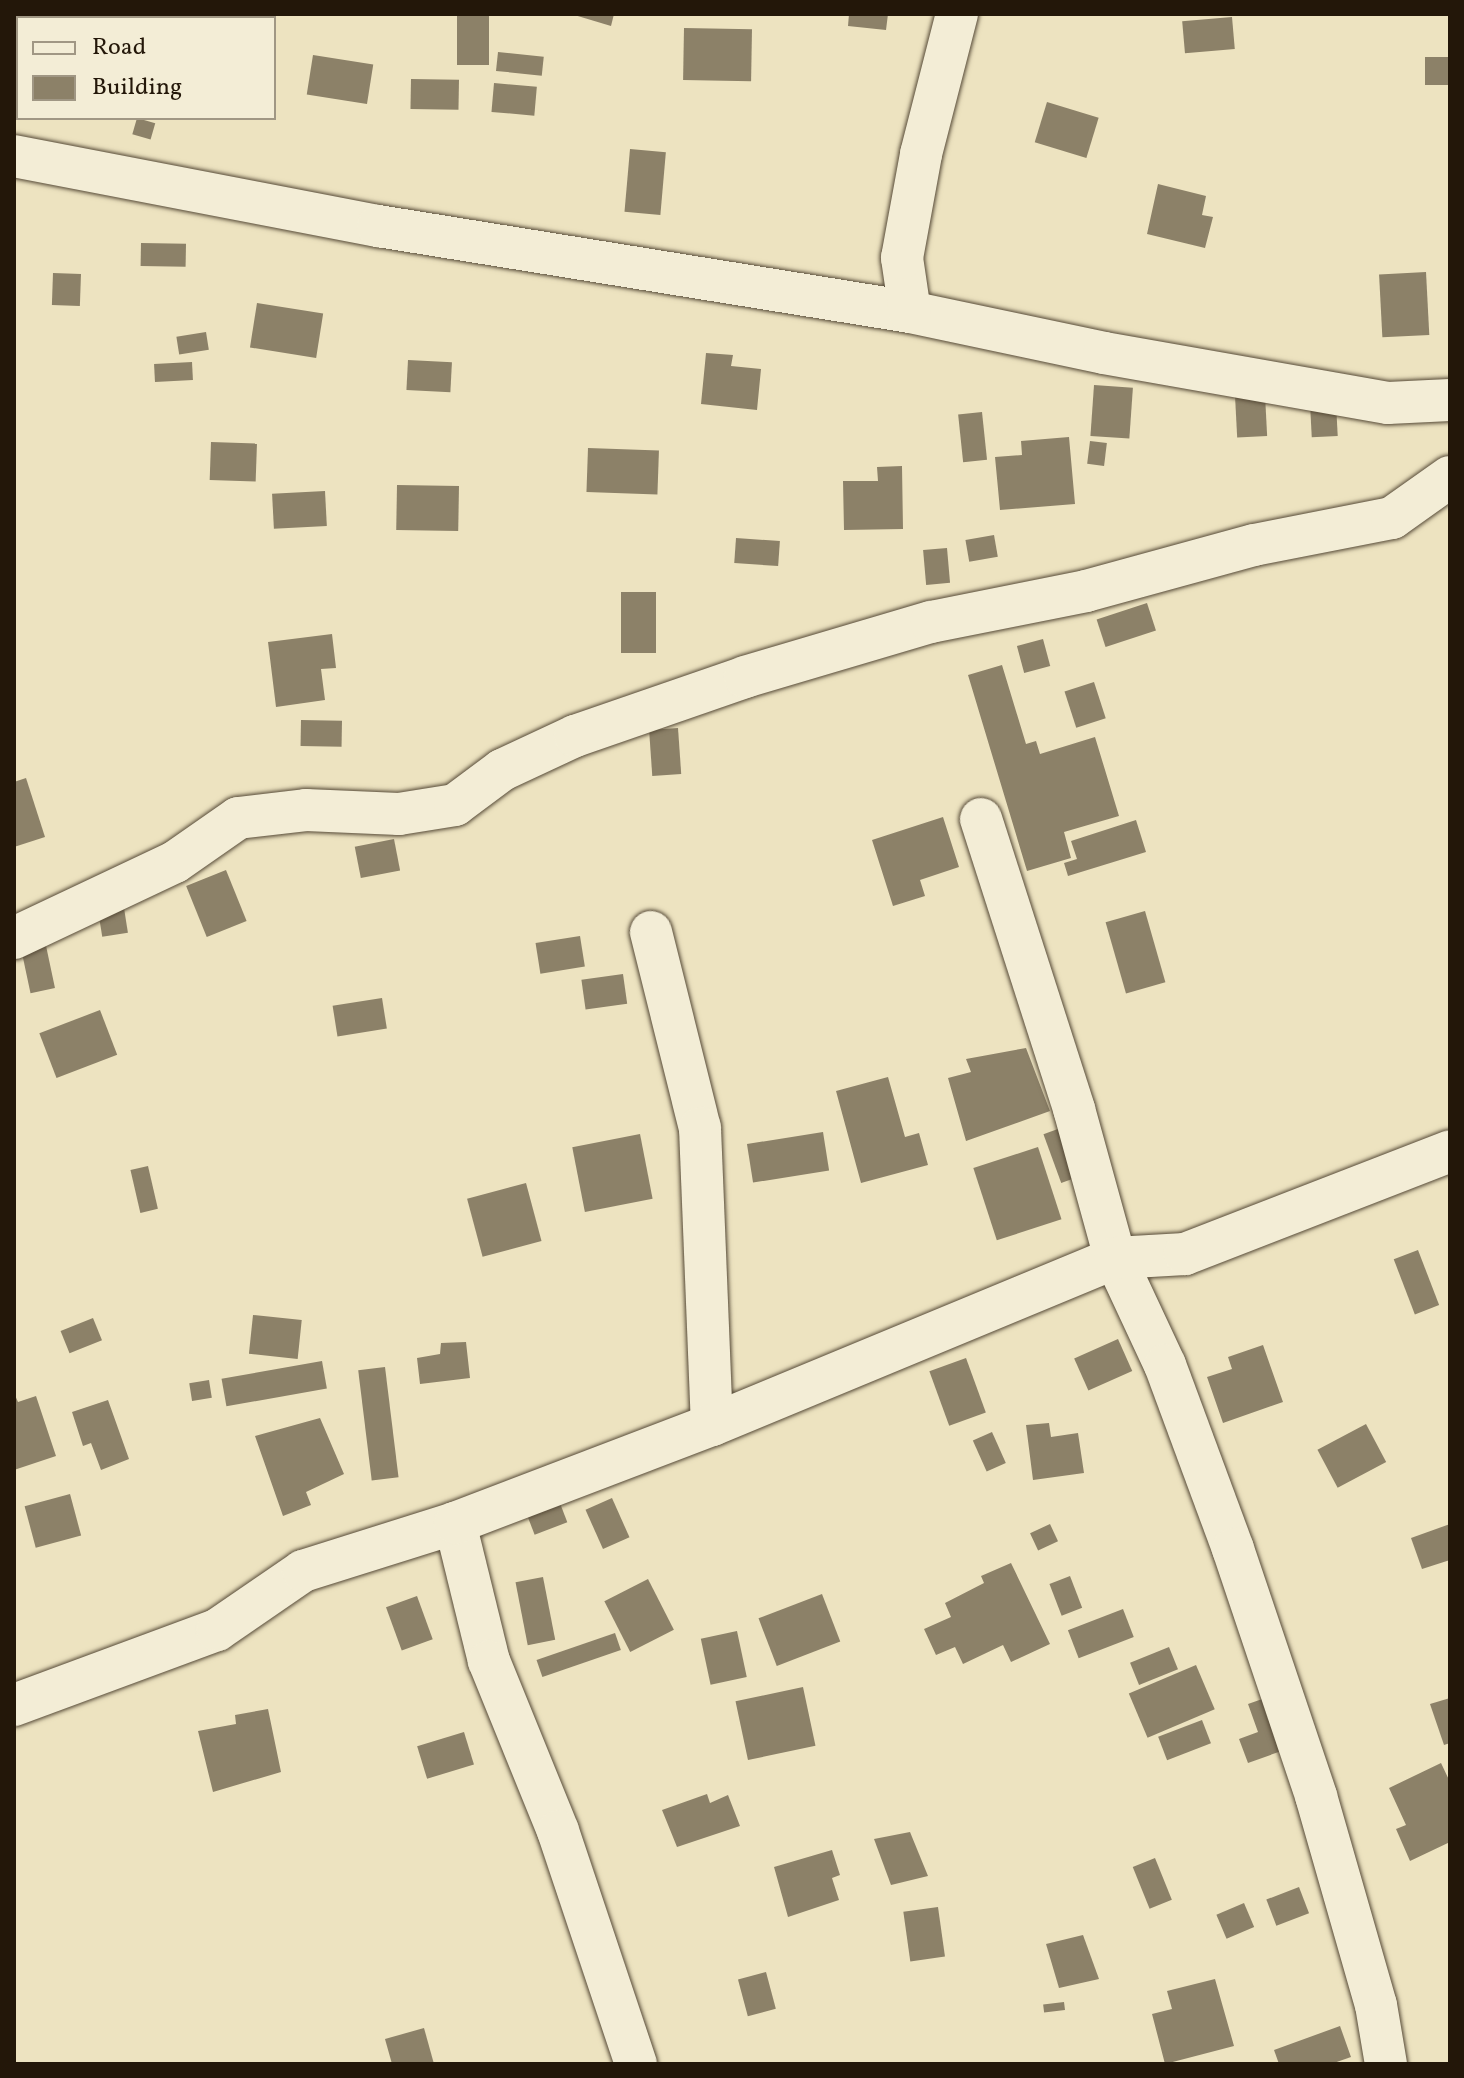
<!DOCTYPE html>
<html>
<head>
<meta charset="utf-8">
<style>
  body { margin:0 }
  #map { position:relative; width:1464px; height:2078px; overflow:hidden; background:#ede3c0; font-family:Vollkorn,serif }
  div>[style] { position:absolute }
  [style*='--x'] { left:calc(var(--x)*1px); top:calc(var(--y)*1px); width:calc(var(--w)*1px); rotate:calc(var(--a)*1deg) }
  .building>* { inset:0; background:#8c8168; transform-origin:0 0 }
  .roads { filter:drop-shadow(0 0 2px #564a37) drop-shadow(0 0 2px #564a37) }
  .minor>* { height:42px; margin:-21px; padding:0 21px; transform-origin:21px; border-radius:21px; background:#f3edd6 }
  span { translate:-50% -50%; white-space:nowrap; text-align:center; line-height:1.15; -webkit-text-stroke:7px #f3edd6; paint-order:stroke }
  .frame { position:absolute; inset:0; border:16px solid #231709; pointer-events:none }
  .legend { position:absolute; left:16px; top:16px; width:260px; height:104px; box-sizing:border-box; background:#f3edd6; border:2px solid #a09784; margin:0; padding:10px 14px; list-style:none; font-size:24px; color:#231709 }
  .legend li { display:flex; align-items:center; gap:16px; height:40px }
  .legend b { width:40px; border:2px solid #a09784 }
</style>
</head>
<body>
<div id="map">
  <div class="building">
    <i style="clip-path:polygon(14px 14px,56px 14px,55px 18px,18px 20px,14px 19px)"></i>
    <i style="left:457px;top:14px;width:32px;height:51px"></i>
    <i style="clip-path:polygon(571px 14px,614px 14px,611px 26px)"></i>
    <i style="clip-path:polygon(849px 14px,888px 14px,886px 30px,848px 26px)"></i>
    <i style="left:1232px;top:17px;width:32px;height:50px;rotate:85deg"></i>
    <i style="left:684px;top:28px;width:68px;height:52px;rotate:1deg"></i>
    <i style="left:498px;top:52px;width:46px;height:19px;rotate:6deg"></i>
    <i style="left:313px;top:55px;width:61px;height:40px;rotate:9deg"></i>
    <i style="left:1450px;top:57px;width:28px;height:25px;rotate:90deg"></i>
    <i style="left:411px;top:79px;width:48px;height:30px;rotate:1deg"></i>
    <i style="left:494px;top:83px;width:43px;height:29px;rotate:5deg"></i>
    <i style="left:1047px;top:102px;width:54px;height:42px;rotate:17deg"></i>
    <i style="left:137px;top:118px;width:19px;height:17px;rotate:16deg"></i>
    <i style="left:630px;top:149px;width:36px;height:63px;rotate:5deg"></i>
    <i style="clip-path:polygon(1158px 184px,1206px 196px,1202px 215px,1213px 217px,1205px 248px,1147px 234px)"></i>
    <i style="left:141px;top:243px;width:45px;height:23px;rotate:1deg"></i>
    <i style="left:1426px;top:272px;width:63px;height:47px;rotate:87deg"></i>
    <i style="left:53px;top:273px;width:28px;height:32px;rotate:2deg"></i>
    <i style="left:257px;top:303px;width:67px;height:45px;rotate:9deg"></i>
    <i style="left:206px;top:332px;width:18px;height:30px;rotate:81deg"></i>
    <i style="clip-path:polygon(706px 353px,733px 355px,731px 366px,761px 369px,757px 410px,701px 404px)"></i>
    <i style="left:408px;top:360px;width:44px;height:30px;rotate:3deg"></i>
    <i style="left:192px;top:362px;width:18px;height:38px;rotate:87deg"></i>
    <i style="left:1094px;top:385px;width:39px;height:51px;rotate:4deg"></i>
    <i style="left:1265px;top:395px;width:41px;height:30px;rotate:87deg"></i>
    <i style="left:1336px;top:403px;width:33px;height:26px;rotate:87deg"></i>
    <i style="left:982px;top:412px;width:48px;height:24px;rotate:84deg"></i>
    <i style="clip-path:polygon(1069px 437px,1075px 504px,1000px 510px,995px 457px,1022px 455px,1021px 441px)"></i>
    <i style="left:1090px;top:441px;width:17px;height:23px;rotate:7deg"></i>
    <i style="left:211px;top:442px;width:46px;height:38px;rotate:2deg"></i>
    <i style="left:588px;top:448px;width:71px;height:44px;rotate:2deg"></i>
    <i style="clip-path:polygon(902px 466px,903px 529px,844px 530px,843px 481px,878px 481px,877px 467px)"></i>
    <i style="left:397px;top:485px;width:62px;height:45px;rotate:1deg"></i>
    <i style="left:325px;top:491px;width:35px;height:53px;rotate:87deg"></i>
    <i style="left:994px;top:535px;width:22px;height:29px;rotate:80deg"></i>
    <i style="left:736px;top:538px;width:44px;height:25px;rotate:4deg"></i>
    <i style="left:947px;top:548px;width:35px;height:24px;rotate:85deg"></i>
    <i style="left:621px;top:592px;width:35px;height:61px"></i>
    <i style="left:1147px;top:603px;width:29px;height:53px;rotate:72deg"></i>
    <i style="clip-path:polygon(332px 634px,336px 668px,321px 669px,325px 700px,276px 707px,268px 642px)"></i>
    <i style="left:1043px;top:639px;width:28px;height:27px;rotate:75deg"></i>
    <i style="clip-path:polygon(1002px 665px,1026px 744px,1036px 741px,1040px 754px,1095px 737px,1119px 816px,1064px 832px,1071px 858px,1027px 871px,968px 675px)"></i>
    <i style="left:1094px;top:682px;width:38px;height:31px;rotate:72deg"></i>
    <i style="left:301px;top:720px;width:41px;height:26px;rotate:1deg"></i>
    <i style="left:678px;top:728px;width:46px;height:29px;rotate:86deg"></i>
    <i style="clip-path:polygon(26px 778px,45px 837px,14px 847px,14px 782px)"></i>
    <i style="clip-path:polygon(943px 817px,959px 867px,920px 880px,925px 896px,893px 906px,872px 840px)"></i>
    <i style="clip-path:polygon(1136px 820px,1146px 852px,1068px 876px,1064px 863px,1077px 859px,1071px 841px)"></i>
    <i style="left:394px;top:839px;width:32px;height:40px;rotate:79deg"></i>
    <i style="left:226px;top:870px;width:55px;height:43px;rotate:68deg"></i>
    <i style="left:124px;top:908px;width:25px;height:26px;rotate:81deg"></i>
    <i style="left:1145px;top:911px;width:74px;height:41px;rotate:74deg"></i>
    <i style="left:580px;top:936px;width:31px;height:45px;rotate:81deg"></i>
    <i style="left:45px;top:941px;width:48px;height:25px;rotate:78deg"></i>
    <i style="left:623px;top:974px;width:30px;height:42px;rotate:82deg"></i>
    <i style="left:382px;top:998px;width:31px;height:50px;rotate:81deg"></i>
    <i style="left:100px;top:1010px;width:48px;height:65px;rotate:69deg"></i>
    <i style="clip-path:polygon(1026px 1048px,1050px 1111px,966px 1141px,948px 1078px,971px 1072px,966px 1059px)"></i>
    <i style="clip-path:polygon(888px 1077px,905px 1137px,919px 1133px,928px 1165px,861px 1183px,836px 1091px)"></i>
    <i style="left:1066px;top:1126px;width:52px;height:24px;rotate:70deg"></i>
    <i style="left:823px;top:1132px;width:39px;height:77px;rotate:81deg"></i>
    <i style="left:640px;top:1134px;width:66px;height:69px;rotate:79deg"></i>
    <i style="left:1038px;top:1147px;width:76px;height:68px;rotate:72deg"></i>
    <i style="left:148px;top:1166px;width:44px;height:18px;rotate:77deg"></i>
    <i style="left:526px;top:1183px;width:60px;height:61px;rotate:75deg"></i>
    <i style="left:1418px;top:1250px;width:59px;height:26px;rotate:69deg"></i>
    <i style="left:253px;top:1315px;width:49px;height:39px;rotate:6deg"></i>
    <i style="left:93px;top:1318px;width:24px;height:35px;rotate:68deg"></i>
    <i style="left:1118px;top:1339px;width:35px;height:48px;rotate:66deg"></i>
    <i style="clip-path:polygon(466px 1342px,470px 1378px,420px 1384px,417px 1358px,440px 1354px,441px 1343px)"></i>
    <i style="clip-path:polygon(1263px 1345px,1283px 1402px,1223px 1423px,1207px 1377px,1232px 1369px,1228px 1357px)"></i>
    <i style="left:966px;top:1358px;width:58px;height:39px;rotate:70deg"></i>
    <i style="left:322px;top:1361px;width:28px;height:102px;rotate:80deg"></i>
    <i style="left:385px;top:1367px;width:111px;height:27px;rotate:83deg"></i>
    <i style="left:209px;top:1380px;width:18px;height:20px;rotate:81deg"></i>
    <i style="clip-path:polygon(14px 1393px,18px 1402px,36px 1396px,56px 1456px,14px 1470px)"></i>
    <i style="clip-path:polygon(108px 1400px,129px 1459px,101px 1470px,91px 1443px,83px 1446px,72px 1412px)"></i>
    <i style="clip-path:polygon(320px 1418px,344px 1474px,306px 1492px,311px 1505px,283px 1516px,255px 1436px)"></i>
    <i style="clip-path:polygon(1049px 1423px,1051px 1437px,1078px 1433px,1084px 1473px,1033px 1480px,1026px 1425px)"></i>
    <i style="left:1366px;top:1424px;width:43px;height:55px;rotate:62deg"></i>
    <i style="left:992px;top:1432px;width:34px;height:21px;rotate:66deg"></i>
    <i style="left:70px;top:1494px;width:43px;height:47px;rotate:75deg"></i>
    <i style="left:558px;top:1498px;width:26px;height:35px;rotate:69deg"></i>
    <i style="left:612px;top:1498px;width:43px;height:29px;rotate:66deg"></i>
    <i style="left:1050px;top:1524px;width:19px;height:22px;rotate:65deg"></i>
    <i style="clip-path:polygon(1450px 1524px,1450px 1560px,1422px 1569px,1411px 1538px)"></i>
    <i style="clip-path:polygon(1011px 1563px,1050px 1644px,1011px 1662px,1003px 1645px,963px 1664px,955px 1647px,936px 1655px,924px 1629px,951px 1617px,945px 1603px,984px 1583px,981px 1576px)"></i>
    <i style="left:1070px;top:1576px;width:34px;height:22px;rotate:69deg"></i>
    <i style="left:543px;top:1577px;width:64px;height:28px;rotate:79deg"></i>
    <i style="left:648px;top:1579px;width:57px;height:49px;rotate:63deg"></i>
    <i style="left:822px;top:1594px;width:51px;height:68px;rotate:69deg"></i>
    <i style="left:417px;top:1596px;width:46px;height:33px;rotate:70deg"></i>
    <i style="left:1123px;top:1609px;width:30px;height:59px;rotate:69deg"></i>
    <i style="left:737px;top:1631px;width:47px;height:37px;rotate:78deg"></i>
    <i style="left:615px;top:1633px;width:18px;height:83px;rotate:71deg"></i>
    <i style="left:1169px;top:1647px;width:24px;height:42px;rotate:68deg"></i>
    <i style="left:1196px;top:1665px;width:48px;height:73px;rotate:67deg"></i>
    <i style="left:803px;top:1687px;width:60px;height:69px;rotate:78deg"></i>
    <i style="clip-path:polygon(1268px 1697px,1287px 1749px,1248px 1763px,1239px 1739px,1258px 1732px,1248px 1704px)"></i>
    <i style="clip-path:polygon(1450px 1698px,1450px 1743px,1444px 1745px,1430px 1704px)"></i>
    <i style="clip-path:polygon(268px 1709px,281px 1772px,213px 1792px,198px 1731px,236px 1724px,235px 1715px)"></i>
    <i style="left:1202px;top:1720px;width:25px;height:47px;rotate:69deg"></i>
    <i style="left:464px;top:1732px;width:34px;height:49px;rotate:73deg"></i>
    <i style="clip-path:polygon(1441px 1763px,1450px 1782px,1450px 1842px,1410px 1861px,1396px 1829px,1406px 1825px,1389px 1788px)"></i>
    <i style="clip-path:polygon(707px 1794px,710px 1803px,728px 1795px,740px 1826px,677px 1847px,662px 1810px)"></i>
    <i style="clip-path:polygon(910px 1832px,928px 1876px,891px 1885px,874px 1839px)"></i>
    <i style="clip-path:polygon(832px 1850px,840px 1875px,832px 1878px,839px 1900px,788px 1917px,774px 1867px)"></i>
    <i style="left:1155px;top:1858px;width:45px;height:24px;rotate:68deg"></i>
    <i style="left:1299px;top:1887px;width:28px;height:35px;rotate:69deg"></i>
    <i style="left:1244px;top:1903px;width:26px;height:30px;rotate:67deg"></i>
    <i style="left:938px;top:1907px;width:50px;height:35px;rotate:82deg"></i>
    <i style="clip-path:polygon(1083px 1935px,1099px 1979px,1059px 1988px,1046px 1944px)"></i>
    <i style="left:766px;top:1972px;width:38px;height:29px;rotate:75deg"></i>
    <i style="clip-path:polygon(1215px 1979px,1234px 2046px,1165px 2064px,1152px 2014px,1172px 2009px,1167px 1991px)"></i>
    <i style="left:1064px;top:2002px;width:8px;height:21px;rotate:83deg"></i>
    <i style="clip-path:polygon(1340px 2026px,1351px 2057px,1331px 2064px,1279px 2064px,1274px 2050px)"></i>
    <i style="clip-path:polygon(424px 2028px,434px 2064px,392px 2064px,385px 2039px)"></i>
  </div>
  <div class="roads">
    <div class="minor">
      <i style="--x:14;--y:156;--w:371;--a:10.9"></i>
      <i style="--x:378;--y:226;--w:539;--a:9.18"></i>
      <i style="--x:910;--y:312;--w:198;--a:11.9"></i>
      <i style="--x:1104;--y:353;--w:288;--a:10"></i>
      <i style="--x:1388;--y:403;--w:62;--a:-2.8"></i>
      <i style="--x:910;--y:312;--w:55;--a:-98.4"></i>
      <i style="--x:902;--y:258;--w:106;--a:-79.6"></i>
      <i style="--x:921;--y:154;--w:145;--a:-75.6"></i>
      <i style="--x:981;--y:819;--w:305;--a:72.2"></i>
      <i style="--x:1074;--y:1109;--w:155;--a:74.6"></i>
      <i style="--x:1115;--y:1258;--w:118;--a:65"></i>
      <i style="--x:1165;--y:1365;--w:196;--a:69.7"></i>
      <i style="--x:1233;--y:1549;--w:261;--a:71.4"></i>
      <i style="--x:1316;--y:1796;--w:217;--a:74"></i>
      <i style="--x:1376;--y:2005;--w:60;--a:80.4"></i>
      <i style="--x:651;--y:932;--w:202;--a:76"></i>
      <i style="--x:700;--y:1128;--w:297;--a:87.7"></i>
      <i style="--x:14;--y:938;--w:178;--a:-25.3"></i>
      <i style="--x:175;--y:862;--w:77;--a:-34.9"></i>
      <i style="--x:238;--y:818;--w:68;--a:-6.7"></i>
      <i style="--x:306;--y:810;--w:93;--a:2.5"></i>
      <i style="--x:399;--y:814;--w:57;--a:-9.1"></i>
      <i style="--x:455;--y:805;--w:59;--a:-36.7"></i>
      <i style="--x:502;--y:770;--w:81;--a:-25"></i>
      <i style="--x:575;--y:736;--w:180;--a:-19.1"></i>
      <i style="--x:745;--y:677;--w:194;--a:-16.5"></i>
      <i style="--x:931;--y:622;--w:158;--a:-11.3"></i>
      <i style="--x:1086;--y:591;--w:174;--a:-15.3"></i>
      <i style="--x:1254;--y:545;--w:141;--a:-11.1"></i>
      <i style="--x:1392;--y:518;--w:71;--a:-35.3"></i>
      <i style="--x:455;--y:1523;--w:142;--a:76.2"></i>
      <i style="--x:489;--y:1661;--w:183;--a:67.9"></i>
      <i style="--x:558;--y:1831;--w:246;--a:71.5"></i>
      <i style="--x:14;--y:1705;--w:216;--a:-20.3"></i>
      <i style="--x:217;--y:1630;--w:104;--a:-34.5"></i>
      <i style="--x:303;--y:1571;--w:159;--a:-17.5"></i>
      <i style="--x:455;--y:1523;--w:275;--a:-20.9"></i>
      <i style="--x:712;--y:1425;--w:436;--a:-22.5"></i>
      <i style="--x:1115;--y:1258;--w:70;--a:-3.3"></i>
      <i style="--x:1185;--y:1254;--w:284;--a:-21.2"></i>
    </div>
  </div>
  <div class="frame"></div>
  <ul class="legend">
  <li><b style="height:10px;background:#f3edd6"></b>Road</li>
  <li><b style="height:22px;background:#8c8168"></b>Building</li>
  </ul>
</div>
</body>
</html>
